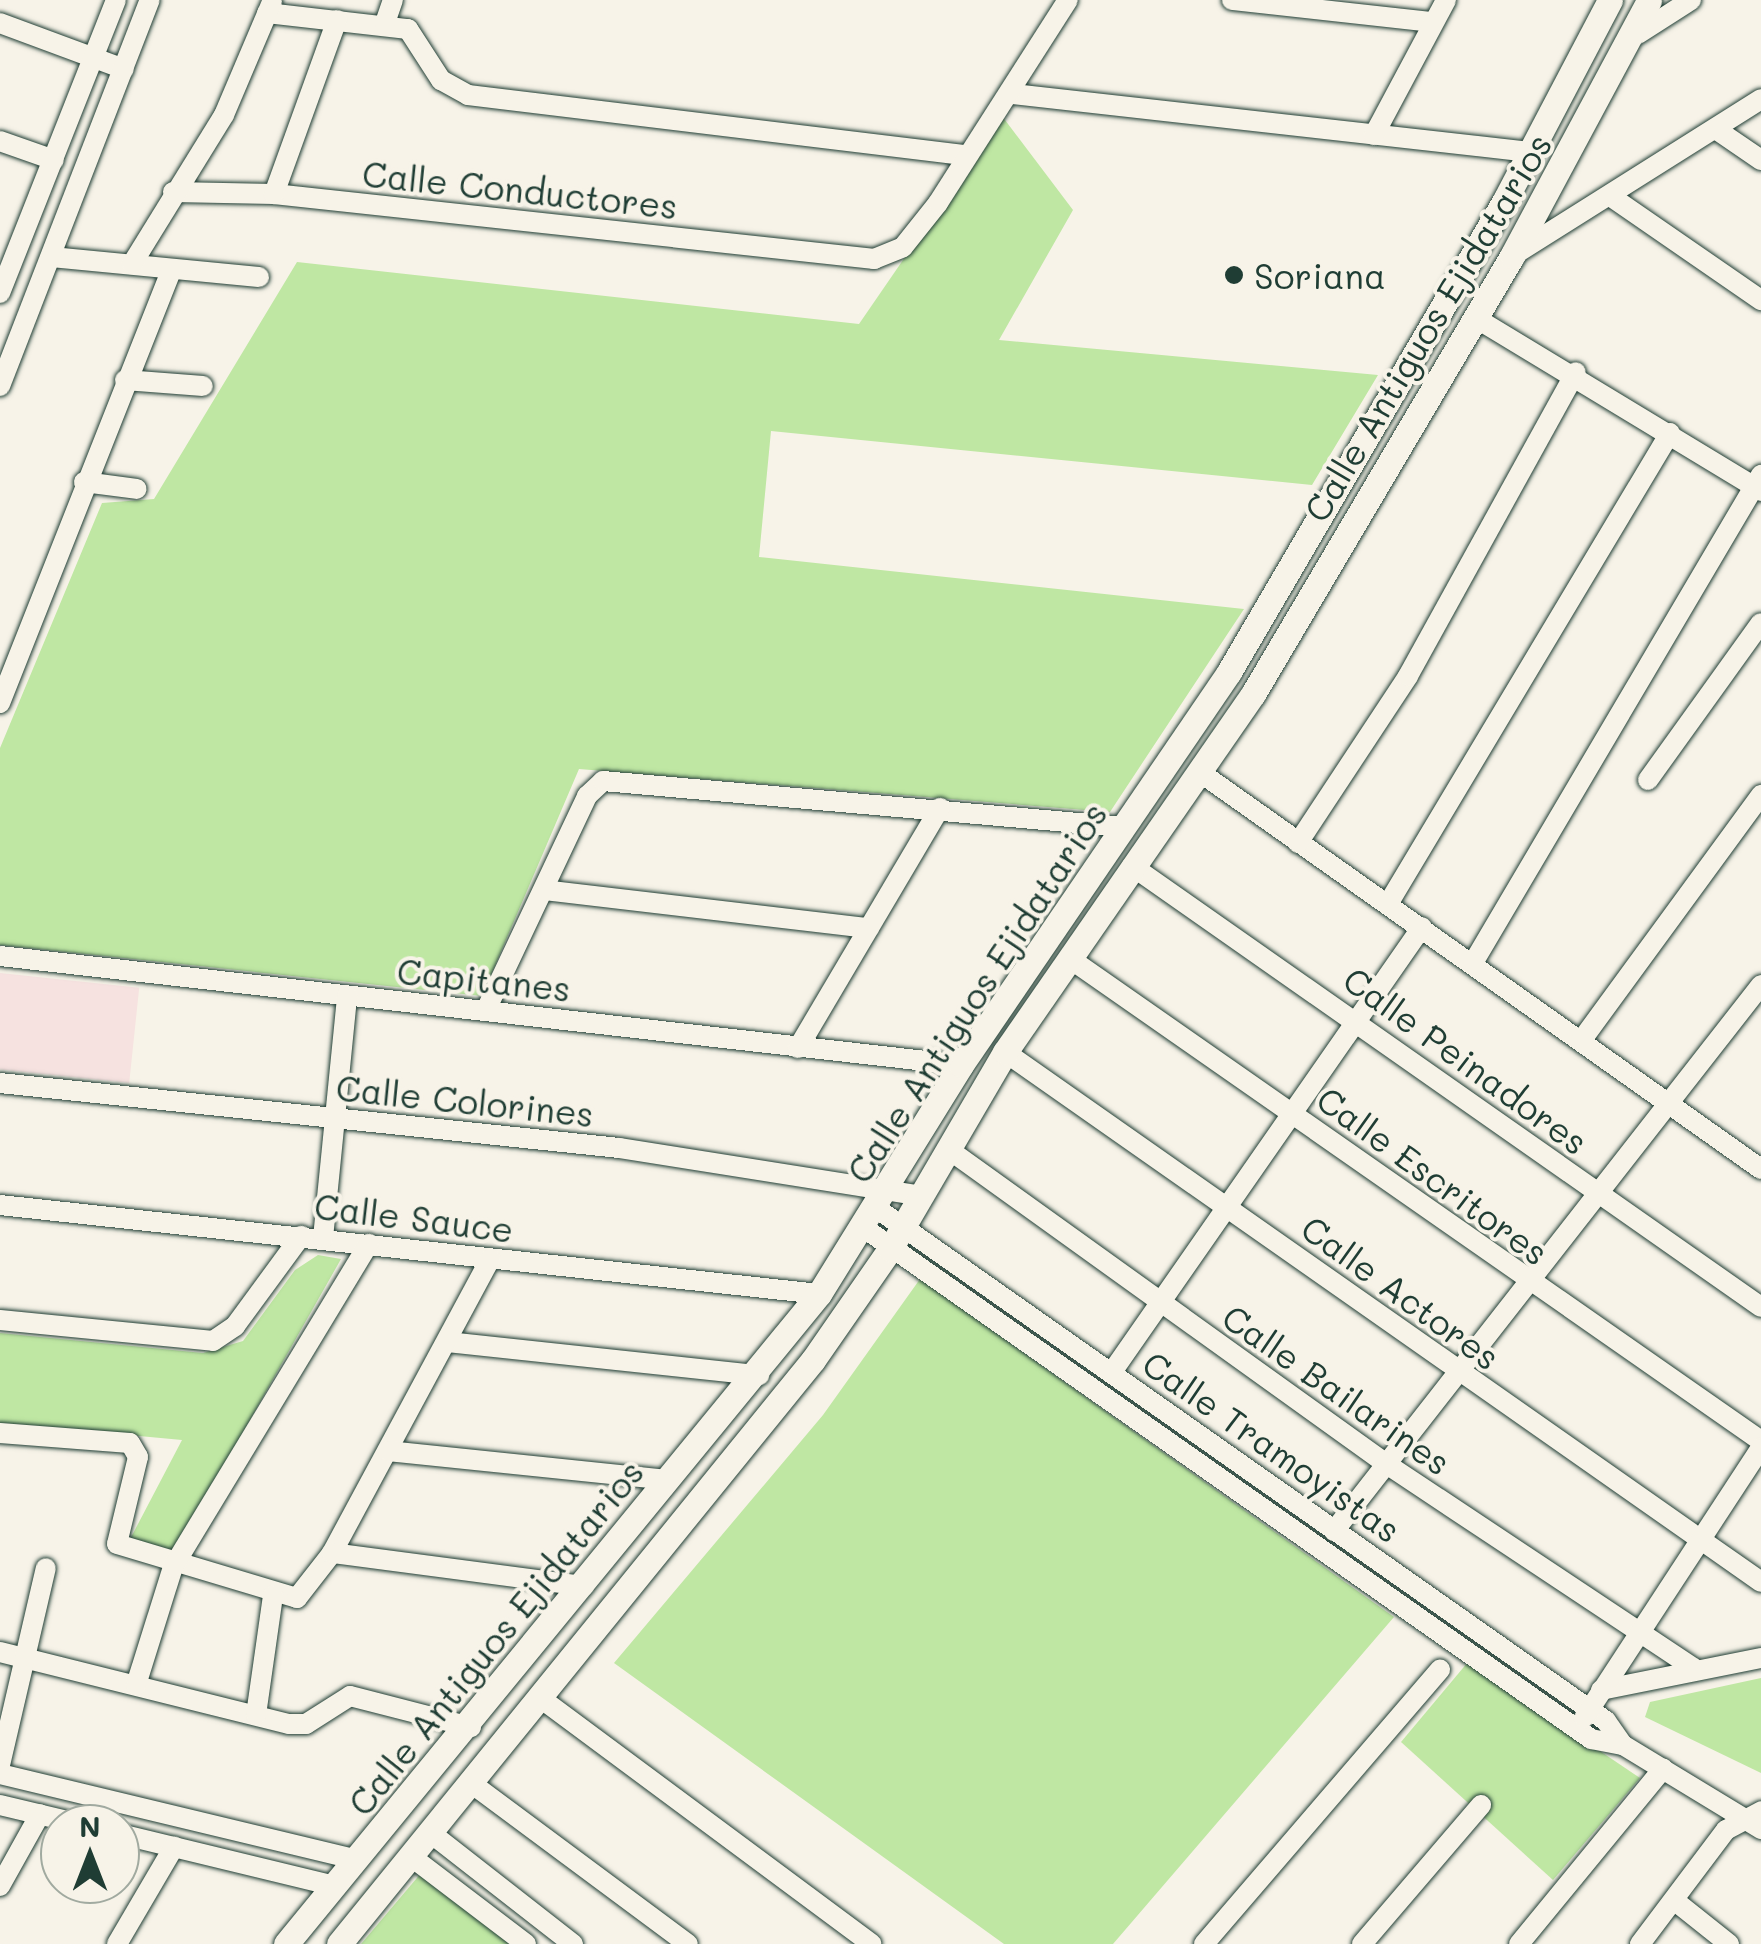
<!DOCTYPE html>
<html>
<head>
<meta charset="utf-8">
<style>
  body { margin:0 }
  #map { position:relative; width:1761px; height:1944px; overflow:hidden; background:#f7f3e8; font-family:Mali,sans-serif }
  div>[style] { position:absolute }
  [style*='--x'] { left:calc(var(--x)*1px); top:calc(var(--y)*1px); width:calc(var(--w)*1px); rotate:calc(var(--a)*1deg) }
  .built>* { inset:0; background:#f6e2e0; transform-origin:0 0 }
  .green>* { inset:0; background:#bfe7a3 }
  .roads { filter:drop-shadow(0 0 2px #1f3d34) drop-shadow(0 0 2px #1f3d34) }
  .minor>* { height:20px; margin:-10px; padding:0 10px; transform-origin:10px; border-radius:10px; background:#f7f3e8 }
  .tertiary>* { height:25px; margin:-12.5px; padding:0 12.5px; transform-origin:12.5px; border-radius:12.5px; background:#f7f3e8 }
  .dots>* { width:28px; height:28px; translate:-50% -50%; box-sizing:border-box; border:5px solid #f7f3e8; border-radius:50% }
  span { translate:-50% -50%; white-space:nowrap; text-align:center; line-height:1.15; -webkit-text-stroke:8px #f7f3e8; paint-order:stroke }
  .street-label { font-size:35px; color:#1f3d34 }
  .poi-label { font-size:35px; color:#1f3d34 }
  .left { translate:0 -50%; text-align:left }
  .north { position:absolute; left:40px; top:1804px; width:100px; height:100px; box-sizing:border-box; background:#f7f3e8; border:2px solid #a1aaa0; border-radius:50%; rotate:0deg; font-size:28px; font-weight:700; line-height:40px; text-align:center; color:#1f3d34 }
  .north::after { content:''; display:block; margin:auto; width:35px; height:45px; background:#1f3d34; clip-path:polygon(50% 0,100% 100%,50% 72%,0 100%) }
</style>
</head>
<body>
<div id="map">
  <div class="built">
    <i style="left:0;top:973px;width:140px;height:96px;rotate:6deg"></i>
  </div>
  <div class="green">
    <i style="clip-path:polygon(1002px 116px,1073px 210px,999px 340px,1378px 375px,1312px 485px,771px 431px,759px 557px,1244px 609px,1110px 812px,579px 769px,482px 996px,0 945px,0 748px,102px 503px,154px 499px,297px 262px,859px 324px)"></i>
    <i style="clip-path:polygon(318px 1255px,341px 1259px,173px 1556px,127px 1545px,182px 1440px,0 1423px,0 1333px,203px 1353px,243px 1341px,295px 1270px)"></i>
    <i style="clip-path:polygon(920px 1279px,1394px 1617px,1113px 1944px,1004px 1944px,614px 1663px,823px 1415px)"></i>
    <i style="clip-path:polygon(1468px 1662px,1640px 1778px,1553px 1880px,1401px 1742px)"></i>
    <i style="clip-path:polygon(1761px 1678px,1761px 1773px,1645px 1717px,1650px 1702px)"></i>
    <i style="clip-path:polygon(422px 1872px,509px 1944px,361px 1944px)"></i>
  </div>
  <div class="roads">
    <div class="minor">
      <i style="--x:1232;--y:0;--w:201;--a:6.3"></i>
      <i style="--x:267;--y:13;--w:142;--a:6.5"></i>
      <i style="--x:408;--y:29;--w:61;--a:57.1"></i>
      <i style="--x:441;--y:80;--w:31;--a:29"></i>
      <i style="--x:468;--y:95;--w:499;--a:6.9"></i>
      <i style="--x:0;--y:23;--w:132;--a:20.4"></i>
      <i style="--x:385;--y:23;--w:24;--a:-71"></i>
      <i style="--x:1638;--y:34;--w:63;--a:-32.7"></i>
      <i style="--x:1013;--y:94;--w:520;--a:6.4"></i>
      <i style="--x:1717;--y:130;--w:53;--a:34.3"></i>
      <i style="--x:1374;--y:135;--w:153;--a:-61.9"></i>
      <i style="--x:0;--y:141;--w:57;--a:19.4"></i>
      <i style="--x:173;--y:192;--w:101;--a:1.1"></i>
      <i style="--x:274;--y:194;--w:604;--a:6.18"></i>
      <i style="--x:874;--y:259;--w:31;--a:-22"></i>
      <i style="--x:903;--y:247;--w:56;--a:-51.5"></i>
      <i style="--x:938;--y:203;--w:241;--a:-57.4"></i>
      <i style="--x:274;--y:194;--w:185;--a:-70.1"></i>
      <i style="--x:1613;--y:198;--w:180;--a:34.6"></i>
      <i style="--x:1512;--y:256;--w:294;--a:-32.2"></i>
      <i style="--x:51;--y:257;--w:209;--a:5.5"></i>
      <i style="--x:132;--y:264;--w:175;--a:-58.3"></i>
      <i style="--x:224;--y:115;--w:123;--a:-67"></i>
      <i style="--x:0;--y:293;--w:315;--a:-68.4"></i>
      <i style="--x:1474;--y:317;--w:336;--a:31.2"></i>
      <i style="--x:125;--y:380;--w:78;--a:4.4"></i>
      <i style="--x:0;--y:386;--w:414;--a:-68.8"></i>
      <i style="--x:84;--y:482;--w:53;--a:7.5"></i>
      <i style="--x:0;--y:703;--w:466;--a:-68.4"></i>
      <i style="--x:1201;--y:773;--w:686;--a:35.27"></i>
      <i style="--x:1648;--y:780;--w:193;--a:-54.3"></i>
      <i style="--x:1298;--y:843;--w:200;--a:-56.6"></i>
      <i style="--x:1408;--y:676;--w:347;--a:-61.1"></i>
      <i style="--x:1132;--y:866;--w:768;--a:35.03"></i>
      <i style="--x:544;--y:890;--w:327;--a:6.7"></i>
      <i style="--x:1388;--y:904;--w:549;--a:-59.09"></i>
      <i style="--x:0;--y:956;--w:967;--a:6.47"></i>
      <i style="--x:1069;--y:958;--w:844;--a:34.91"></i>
      <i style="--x:1473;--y:963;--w:567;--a:-59.45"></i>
      <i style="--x:486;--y:1010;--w:237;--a:-64.7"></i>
      <i style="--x:587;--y:796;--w:22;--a:-43"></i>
      <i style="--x:603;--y:781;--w:523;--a:5.05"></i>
      <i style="--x:1581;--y:1041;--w:305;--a:-53.8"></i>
      <i style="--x:798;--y:1048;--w:279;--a:-59.4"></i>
      <i style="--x:1005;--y:1052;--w:923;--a:35.03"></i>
      <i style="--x:0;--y:1083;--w:622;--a:5.99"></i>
      <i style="--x:619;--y:1148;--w:306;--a:9"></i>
      <i style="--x:948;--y:1149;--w:538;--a:35.7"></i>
      <i style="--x:1385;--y:1463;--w:374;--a:33.6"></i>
      <i style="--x:0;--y:1205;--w:824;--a:6.2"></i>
      <i style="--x:876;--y:1208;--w:892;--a:35.1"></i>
      <i style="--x:1606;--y:1721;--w:29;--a:55"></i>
      <i style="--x:864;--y:1228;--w:889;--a:35.1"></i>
      <i style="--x:1591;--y:1739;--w:33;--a:11"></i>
      <i style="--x:1623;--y:1745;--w:162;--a:31.3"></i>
      <i style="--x:323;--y:1238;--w:243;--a:-84.3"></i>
      <i style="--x:0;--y:1320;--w:214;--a:5.6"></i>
      <i style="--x:213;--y:1341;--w:27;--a:-34"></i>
      <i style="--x:235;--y:1326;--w:112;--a:-53.7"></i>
      <i style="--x:448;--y:1342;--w:313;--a:6.1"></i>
      <i style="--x:1112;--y:1372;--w:542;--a:-55.14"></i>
      <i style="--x:0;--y:1433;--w:130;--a:4.4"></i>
      <i style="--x:130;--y:1443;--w:16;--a:60"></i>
      <i style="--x:138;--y:1457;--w:89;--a:103.6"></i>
      <i style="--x:117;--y:1544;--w:188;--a:16.7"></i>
      <i style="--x:297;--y:1598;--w:57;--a:-52.1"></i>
      <i style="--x:332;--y:1553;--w:334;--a:-61.7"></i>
      <i style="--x:388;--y:1451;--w:283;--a:5.9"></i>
      <i style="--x:1334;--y:1531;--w:693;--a:-51.97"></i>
      <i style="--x:332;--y:1553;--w:254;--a:7.5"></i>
      <i style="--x:0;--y:1652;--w:298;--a:14"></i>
      <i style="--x:289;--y:1724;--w:17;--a:0"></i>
      <i style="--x:306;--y:1724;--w:52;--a:-32.5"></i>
      <i style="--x:350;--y:1696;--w:125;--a:14.4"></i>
      <i style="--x:136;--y:1685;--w:124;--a:-72.6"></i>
      <i style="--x:173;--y:1567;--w:378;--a:-58.8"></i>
      <i style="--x:1601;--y:1690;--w:163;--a:-11.3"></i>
      <i style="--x:539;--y:1697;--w:414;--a:36.6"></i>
      <i style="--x:256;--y:1715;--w:121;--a:-81.9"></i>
      <i style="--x:1584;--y:1718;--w:323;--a:-56.8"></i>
      <i style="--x:0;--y:1765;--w:202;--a:-76.9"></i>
      <i style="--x:0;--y:1774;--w:367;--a:13.5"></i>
      <i style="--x:471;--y:1783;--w:270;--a:36.6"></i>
      <i style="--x:0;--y:1805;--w:82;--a:13.4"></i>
      <i style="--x:120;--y:1834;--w:221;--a:13.6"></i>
      <i style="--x:432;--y:1834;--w:179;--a:38"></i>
      <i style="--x:413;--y:1858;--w:142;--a:37.3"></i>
      <i style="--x:0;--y:1886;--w:82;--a:-60.9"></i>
      <i style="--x:1675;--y:1901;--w:69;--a:38.5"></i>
      <i style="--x:117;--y:1944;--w:113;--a:-59.6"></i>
      <i style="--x:1204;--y:1944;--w:362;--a:-49.3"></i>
      <i style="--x:1362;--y:1944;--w:183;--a:-49.4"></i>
      <i style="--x:1519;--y:1944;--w:227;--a:-50.6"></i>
      <i style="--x:1640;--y:1944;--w:143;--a:-53"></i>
      <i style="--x:1726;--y:1830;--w:40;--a:-28"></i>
    </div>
    <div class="tertiary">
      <i style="--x:286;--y:1944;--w:841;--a:-50.65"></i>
      <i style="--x:819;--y:1294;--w:269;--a:-58.2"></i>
      <i style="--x:961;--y:1065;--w:476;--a:-55.7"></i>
      <i style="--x:1229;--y:672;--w:547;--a:-59.68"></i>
      <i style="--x:1505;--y:200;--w:226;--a:-62.3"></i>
      <i style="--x:339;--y:1944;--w:752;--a:-50.94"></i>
      <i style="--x:813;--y:1360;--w:135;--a:-55.3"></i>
      <i style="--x:890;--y:1249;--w:228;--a:-59.7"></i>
      <i style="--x:1005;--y:1052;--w:436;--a:-55.3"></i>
      <i style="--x:1253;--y:694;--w:509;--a:-59.4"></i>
      <i style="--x:1512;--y:256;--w:290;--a:-61.8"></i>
    </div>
  </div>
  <div class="dots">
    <i style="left:1234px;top:275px;background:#1f3d34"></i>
  </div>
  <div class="street-label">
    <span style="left:520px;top:189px;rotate:6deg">Calle Conductores</span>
    <span style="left:1427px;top:327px;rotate:-59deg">Calle Antiguos Ejidatarios</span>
    <span style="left:484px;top:979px;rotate:6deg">Capitanes</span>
    <span style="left:976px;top:992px;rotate:-57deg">Calle Antiguos Ejidatarios</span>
    <span style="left:1466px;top:1060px;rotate:36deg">Calle Peinadores</span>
    <span style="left:465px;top:1100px;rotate:6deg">Calle Colorines</span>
    <span style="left:1433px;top:1175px;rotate:36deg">Calle Escritores</span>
    <span style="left:414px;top:1217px;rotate:7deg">Calle Sauce</span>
    <span style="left:1401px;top:1292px;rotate:36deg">Calle Actores</span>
    <span style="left:1337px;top:1389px;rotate:35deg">Calle Bailarines</span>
    <span style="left:1272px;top:1446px;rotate:35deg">Calle Tramoyistas</span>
    <span style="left:495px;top:1637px;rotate:-51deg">Calle Antiguos Ejidatarios</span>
  </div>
  <div class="poi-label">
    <span class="left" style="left:1254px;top:275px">Soriana</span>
  </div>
  <div class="north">N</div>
</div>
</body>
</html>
